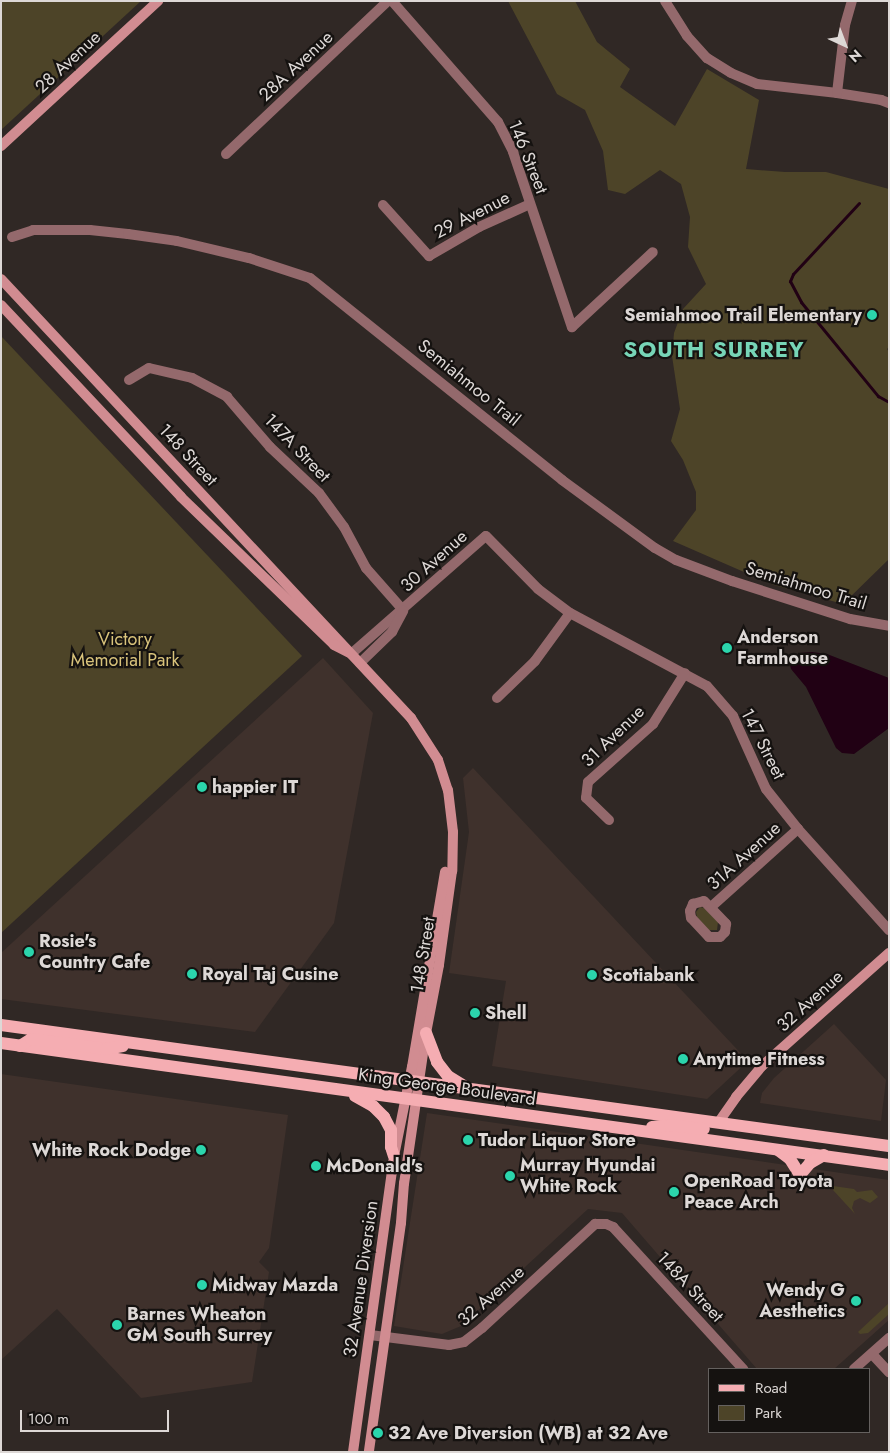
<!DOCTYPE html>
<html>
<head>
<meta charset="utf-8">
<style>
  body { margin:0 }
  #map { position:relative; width:890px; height:1453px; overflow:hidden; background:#302825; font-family:Jost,sans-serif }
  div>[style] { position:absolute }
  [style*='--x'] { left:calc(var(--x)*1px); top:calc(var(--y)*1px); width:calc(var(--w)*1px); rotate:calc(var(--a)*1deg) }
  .built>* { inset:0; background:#3f312c }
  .green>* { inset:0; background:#4d4428 }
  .water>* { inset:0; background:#210114 }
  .stream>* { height:3px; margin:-1.5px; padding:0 1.5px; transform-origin:1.5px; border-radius:1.5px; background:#210114 }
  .street>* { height:10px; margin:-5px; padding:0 5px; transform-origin:5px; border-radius:5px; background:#94696c }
  .secondary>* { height:10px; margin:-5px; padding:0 5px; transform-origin:5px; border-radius:5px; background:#d18c91 }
  .primary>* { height:12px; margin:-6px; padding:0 6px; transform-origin:6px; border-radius:6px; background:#f5adb2 }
  .dots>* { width:14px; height:14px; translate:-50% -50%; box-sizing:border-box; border:2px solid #151210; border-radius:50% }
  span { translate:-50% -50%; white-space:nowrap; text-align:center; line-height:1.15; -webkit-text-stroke:4.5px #151210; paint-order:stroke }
  .street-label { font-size:18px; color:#ddd8d6 }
  .poi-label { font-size:18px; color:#ddd8d6; font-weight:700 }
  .right { translate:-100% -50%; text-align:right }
  .left { translate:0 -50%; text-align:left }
  .park-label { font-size:18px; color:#d9c37b }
  .district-label { font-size:22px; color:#77d5b7; font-weight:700; letter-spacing:1px }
  .frame { position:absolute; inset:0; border:2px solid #ddd8d6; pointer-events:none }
  .legend { position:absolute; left:708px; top:1368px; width:162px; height:65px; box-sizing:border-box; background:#151210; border:1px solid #65615f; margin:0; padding:6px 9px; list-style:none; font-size:15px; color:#ddd8d6 }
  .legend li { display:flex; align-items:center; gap:10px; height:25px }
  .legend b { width:25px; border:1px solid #65615f }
  .north { position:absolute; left:820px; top:20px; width:50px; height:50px; -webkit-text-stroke:4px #151210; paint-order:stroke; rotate:137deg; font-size:14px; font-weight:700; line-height:20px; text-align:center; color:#ddd8d6 }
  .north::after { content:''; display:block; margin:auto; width:18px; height:22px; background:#ddd8d6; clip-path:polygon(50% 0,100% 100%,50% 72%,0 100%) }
  .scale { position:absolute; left:20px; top:1410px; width:149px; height:22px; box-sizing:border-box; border:2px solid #ddd8d6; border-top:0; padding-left:6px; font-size:15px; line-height:18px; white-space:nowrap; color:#ddd8d6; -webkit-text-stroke:4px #151210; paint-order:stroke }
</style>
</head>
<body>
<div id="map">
  <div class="built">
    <i style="clip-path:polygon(323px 658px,373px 713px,334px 923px,255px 1032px,1px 999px,1px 953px)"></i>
    <i style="clip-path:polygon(473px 768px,748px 1061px,707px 1099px,492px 1066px,506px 981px,449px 973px,469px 832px,463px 778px)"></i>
    <i style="clip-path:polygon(834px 1024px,886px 1080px,881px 1121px,760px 1103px,762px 1093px,774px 1078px)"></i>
    <i style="clip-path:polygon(1px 1074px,288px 1115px,269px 1248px,259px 1262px,269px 1272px,252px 1382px,141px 1398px,57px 1309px,1px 1360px)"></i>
    <i style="clip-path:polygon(427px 1113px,889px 1180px,889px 1320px,834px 1369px,757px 1369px,622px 1213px,588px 1209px,461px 1326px,442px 1334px,394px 1326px)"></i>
  </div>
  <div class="green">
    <i style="clip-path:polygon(1px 1px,141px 1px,1px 130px)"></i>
    <i style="clip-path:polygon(508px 1px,575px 1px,597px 42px,630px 69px,620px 87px,675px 126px,707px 69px,759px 100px,746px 169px,785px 172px,826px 172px,889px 189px,889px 347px,887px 349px,889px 352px,889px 559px,843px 604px,774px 585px,673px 541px,696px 510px,696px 492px,683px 460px,671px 441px,680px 409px,672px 356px,674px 333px,683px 309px,706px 284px,688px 247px,690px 217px,681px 184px,660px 170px,625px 194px,608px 190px,603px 151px,585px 110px,557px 94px)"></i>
    <i style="clip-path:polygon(1px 336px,302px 656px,1px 933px)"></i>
    <i style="clip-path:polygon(700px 907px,704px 908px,718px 922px,717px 930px,709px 930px,697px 917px,696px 912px)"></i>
    <i style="clip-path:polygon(833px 1186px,854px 1189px,857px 1192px,872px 1190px,878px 1197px,870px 1203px,860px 1198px,854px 1201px,852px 1208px,855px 1214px,833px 1190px)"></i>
    <i style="clip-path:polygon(889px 1303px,889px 1314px,868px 1333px,860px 1334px,858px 1332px)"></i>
  </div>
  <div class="water">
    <i style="clip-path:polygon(812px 652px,827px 654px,889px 678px,889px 728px,854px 754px,842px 753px,836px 748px,806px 687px,791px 669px,790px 665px,796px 656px,800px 653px)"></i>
  </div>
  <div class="stream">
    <i style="--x:859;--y:203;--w:97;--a:132.9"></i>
    <i style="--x:793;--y:274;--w:8;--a:113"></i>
    <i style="--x:790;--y:281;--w:24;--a:62"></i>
    <i style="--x:801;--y:302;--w:122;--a:50.7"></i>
    <i style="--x:878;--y:396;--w:13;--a:29"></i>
  </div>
  <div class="street">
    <i style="--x:392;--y:1;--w:161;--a:48.8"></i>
    <i style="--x:498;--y:122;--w:34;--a:63"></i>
    <i style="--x:513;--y:152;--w:185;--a:71.4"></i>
    <i style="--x:572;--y:327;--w:110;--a:-42.8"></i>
    <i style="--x:665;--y:1;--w:41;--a:57.8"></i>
    <i style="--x:687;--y:36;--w:30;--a:48"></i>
    <i style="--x:707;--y:58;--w:28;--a:32"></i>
    <i style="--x:731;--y:73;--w:28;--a:23"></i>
    <i style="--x:757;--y:84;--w:81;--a:6.4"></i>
    <i style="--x:837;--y:93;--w:45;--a:9"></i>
    <i style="--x:881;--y:100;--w:9;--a:21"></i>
    <i style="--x:837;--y:93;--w:68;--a:-83.3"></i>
    <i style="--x:845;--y:25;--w:25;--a:-74"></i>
    <i style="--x:226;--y:154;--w:223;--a:-43.4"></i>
    <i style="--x:383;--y:205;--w:69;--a:48"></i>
    <i style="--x:429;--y:256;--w:58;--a:-30.1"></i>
    <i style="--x:479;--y:227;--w:56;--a:-24.3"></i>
    <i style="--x:12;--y:237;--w:22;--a:-18"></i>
    <i style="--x:33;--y:230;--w:57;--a:0"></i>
    <i style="--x:90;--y:230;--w:38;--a:6"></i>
    <i style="--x:128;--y:234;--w:49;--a:8.1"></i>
    <i style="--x:177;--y:241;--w:74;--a:13.3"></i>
    <i style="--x:249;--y:258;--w:64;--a:18.2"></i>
    <i style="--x:310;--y:278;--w:323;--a:38.7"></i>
    <i style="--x:562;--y:480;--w:115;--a:36.2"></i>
    <i style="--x:655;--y:548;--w:24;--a:30"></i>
    <i style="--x:676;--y:560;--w:60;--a:20.6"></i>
    <i style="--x:732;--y:581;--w:124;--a:17.9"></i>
    <i style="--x:850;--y:619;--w:40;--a:10"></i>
    <i style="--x:129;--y:380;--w:23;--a:-31"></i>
    <i style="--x:149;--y:368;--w:44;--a:13.1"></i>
    <i style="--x:192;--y:378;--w:40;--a:28"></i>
    <i style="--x:227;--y:397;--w:66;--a:49.3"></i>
    <i style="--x:270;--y:447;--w:67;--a:43.2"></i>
    <i style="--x:319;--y:493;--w:42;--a:53.7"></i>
    <i style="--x:344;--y:527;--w:47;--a:61.8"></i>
    <i style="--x:366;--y:568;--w:56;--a:48.6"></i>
    <i style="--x:351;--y:654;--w:179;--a:-41.2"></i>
    <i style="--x:486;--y:536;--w:74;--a:45.5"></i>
    <i style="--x:538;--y:589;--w:40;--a:37"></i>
    <i style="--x:570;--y:613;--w:155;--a:28.1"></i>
    <i style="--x:707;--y:686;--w:40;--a:49"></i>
    <i style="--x:733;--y:716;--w:80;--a:65.7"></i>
    <i style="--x:766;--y:789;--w:51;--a:51.3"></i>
    <i style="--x:798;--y:829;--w:136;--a:48"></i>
    <i style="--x:360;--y:663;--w:45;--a:-44.1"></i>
    <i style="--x:392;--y:632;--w:24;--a:-62"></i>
    <i style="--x:497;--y:698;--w:53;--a:-44.2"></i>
    <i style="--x:535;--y:661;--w:59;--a:-53.9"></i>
    <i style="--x:609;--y:820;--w:32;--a:-136"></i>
    <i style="--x:586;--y:798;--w:16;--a:-83"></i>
    <i style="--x:588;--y:782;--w:87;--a:-41.7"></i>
    <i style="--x:653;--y:724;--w:60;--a:-57.9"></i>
    <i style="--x:704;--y:901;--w:32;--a:46"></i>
    <i style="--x:726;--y:924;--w:8;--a:97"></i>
    <i style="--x:725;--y:932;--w:7;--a:135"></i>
    <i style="--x:720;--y:937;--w:11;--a:180"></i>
    <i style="--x:709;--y:937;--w:26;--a:-133"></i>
    <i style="--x:691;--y:918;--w:7;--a:-98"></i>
    <i style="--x:690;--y:911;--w:8;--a:-67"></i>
    <i style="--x:693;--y:904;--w:11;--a:-15"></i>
    <i style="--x:711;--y:907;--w:117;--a:-41.9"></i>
    <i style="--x:370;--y:1335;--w:80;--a:7.2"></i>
    <i style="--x:449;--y:1345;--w:15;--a:-11"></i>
    <i style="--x:464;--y:1342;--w:23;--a:-38"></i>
    <i style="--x:482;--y:1328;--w:154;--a:-42.6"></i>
    <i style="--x:595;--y:1224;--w:11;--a:0"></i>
    <i style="--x:606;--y:1224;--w:8;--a:23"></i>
    <i style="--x:613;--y:1227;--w:193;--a:47.5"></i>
    <i style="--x:872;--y:1354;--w:25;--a:47"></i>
    <i style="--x:854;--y:1369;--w:47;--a:-41.5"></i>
  </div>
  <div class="secondary">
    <i style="--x:1;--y:146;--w:214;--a:-42.7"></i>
    <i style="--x:1;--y:279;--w:601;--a:46.96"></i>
    <i style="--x:411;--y:718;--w:50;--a:57.3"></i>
    <i style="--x:438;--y:760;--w:32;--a:72"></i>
    <i style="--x:448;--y:790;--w:42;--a:83.2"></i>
    <i style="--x:453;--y:832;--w:39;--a:91"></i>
    <i style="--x:452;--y:871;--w:95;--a:97.9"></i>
    <i style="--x:439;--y:965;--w:69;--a:100.8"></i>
    <i style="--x:426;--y:1033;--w:152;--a:98.3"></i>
    <i style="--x:404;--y:1183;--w:40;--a:94.3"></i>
    <i style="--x:401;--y:1223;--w:231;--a:98"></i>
    <i style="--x:1;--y:305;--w:263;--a:46.8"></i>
    <i style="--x:181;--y:497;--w:213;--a:44"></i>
    <i style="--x:334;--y:645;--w:16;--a:27"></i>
    <i style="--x:718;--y:1123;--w:32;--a:-55"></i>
    <i style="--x:736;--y:1097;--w:40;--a:-50"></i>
    <i style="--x:762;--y:1066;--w:170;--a:-41.7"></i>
    <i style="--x:353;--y:1452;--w:299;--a:-82.1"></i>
    <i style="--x:394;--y:1156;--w:91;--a:-78.6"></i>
    <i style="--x:412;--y:1067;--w:198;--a:-80.4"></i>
  </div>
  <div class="primary">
    <i style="--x:1;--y:1025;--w:896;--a:7.76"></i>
    <i style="--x:426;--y:1033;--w:31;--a:69"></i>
    <i style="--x:437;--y:1062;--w:18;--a:52"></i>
    <i style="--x:448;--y:1076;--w:22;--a:32"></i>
    <i style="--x:1;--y:1043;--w:896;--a:7.82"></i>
    <i style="--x:20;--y:1046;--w:13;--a:-32"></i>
    <i style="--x:31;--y:1039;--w:76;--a:7.6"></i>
    <i style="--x:106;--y:1049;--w:17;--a:-10"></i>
    <i style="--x:355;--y:1096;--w:21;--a:29"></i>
    <i style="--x:373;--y:1106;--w:16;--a:45"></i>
    <i style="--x:384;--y:1117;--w:15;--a:62"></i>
    <i style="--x:391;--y:1130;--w:17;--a:90"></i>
    <i style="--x:391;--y:1147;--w:9;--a:72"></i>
    <i style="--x:652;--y:1127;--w:18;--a:-6"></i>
    <i style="--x:670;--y:1125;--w:34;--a:7"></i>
    <i style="--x:778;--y:1150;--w:15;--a:37"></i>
    <i style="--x:790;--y:1159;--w:19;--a:58"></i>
    <i style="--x:800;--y:1175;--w:16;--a:-50"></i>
    <i style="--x:810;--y:1163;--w:16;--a:-30"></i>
  </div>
  <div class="dots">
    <i style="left:872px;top:315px;background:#2bd5ac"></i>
    <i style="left:727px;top:648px;background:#2bd5ac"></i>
    <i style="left:202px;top:787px;background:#2bd5ac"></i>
    <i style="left:29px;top:952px;background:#2bd5ac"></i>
    <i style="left:192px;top:974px;background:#2bd5ac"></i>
    <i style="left:592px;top:975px;background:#2bd5ac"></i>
    <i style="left:475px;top:1013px;background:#2bd5ac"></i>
    <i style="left:683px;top:1059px;background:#2bd5ac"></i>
    <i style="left:468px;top:1140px;background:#2bd5ac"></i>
    <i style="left:201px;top:1150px;background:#2bd5ac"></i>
    <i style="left:316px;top:1166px;background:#2bd5ac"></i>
    <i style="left:510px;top:1176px;background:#2bd5ac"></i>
    <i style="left:674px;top:1192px;background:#2bd5ac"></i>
    <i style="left:202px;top:1285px;background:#2bd5ac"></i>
    <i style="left:856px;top:1301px;background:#2bd5ac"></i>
    <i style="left:117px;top:1325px;background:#2bd5ac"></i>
    <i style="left:378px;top:1433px;background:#2bd5ac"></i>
  </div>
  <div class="street-label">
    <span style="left:68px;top:62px;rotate:-43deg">28 Avenue</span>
    <span style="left:296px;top:66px;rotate:-43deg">28A Avenue</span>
    <span style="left:528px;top:157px;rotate:68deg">146 Street</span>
    <span style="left:472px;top:215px;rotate:-27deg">29 Avenue</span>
    <span style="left:469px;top:383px;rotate:39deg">Semiahmoo Trail</span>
    <span style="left:297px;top:448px;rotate:46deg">147A Street</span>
    <span style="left:188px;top:455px;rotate:47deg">148 Street</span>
    <span style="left:434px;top:561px;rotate:-42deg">30 Avenue</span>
    <span style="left:806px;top:586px;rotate:17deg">Semiahmoo Trail</span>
    <span style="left:613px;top:736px;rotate:-44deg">31 Avenue</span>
    <span style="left:763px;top:744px;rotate:63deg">147 Street</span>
    <span style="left:744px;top:856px;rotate:-42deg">31A Avenue</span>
    <span style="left:423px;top:955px;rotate:-81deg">148 Street</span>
    <span style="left:810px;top:1001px;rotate:-42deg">32 Avenue</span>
    <span style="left:447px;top:1087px;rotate:8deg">King George Boulevard</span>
    <span style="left:361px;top:1279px;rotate:-82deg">32 Avenue Diversion</span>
    <span style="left:690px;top:1287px;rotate:47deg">148A Street</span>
    <span style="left:491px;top:1296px;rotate:-41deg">32 Avenue</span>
  </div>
  <div class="poi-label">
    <span class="right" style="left:862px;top:315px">Semiahmoo Trail Elementary</span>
    <span class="left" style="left:737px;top:648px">Anderson<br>Farmhouse</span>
    <span class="left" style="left:212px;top:787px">happier IT</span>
    <span class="left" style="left:39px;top:952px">Rosie's<br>Country Cafe</span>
    <span class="left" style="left:202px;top:974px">Royal Taj Cusine</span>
    <span class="left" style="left:602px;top:975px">Scotiabank</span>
    <span class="left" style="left:485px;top:1013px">Shell</span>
    <span class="left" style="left:693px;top:1059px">Anytime Fitness</span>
    <span class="left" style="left:478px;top:1140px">Tudor Liquor Store</span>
    <span class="right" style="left:191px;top:1150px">White Rock Dodge</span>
    <span class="left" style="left:326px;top:1166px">McDonald's</span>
    <span class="left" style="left:520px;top:1176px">Murray Hyundai<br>White Rock</span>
    <span class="left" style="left:684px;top:1192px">OpenRoad Toyota<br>Peace Arch</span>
    <span class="left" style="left:212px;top:1285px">Midway Mazda</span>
    <span class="right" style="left:845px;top:1301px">Wendy G<br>Aesthetics</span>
    <span class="left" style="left:127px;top:1325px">Barnes Wheaton<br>GM South Surrey</span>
    <span class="left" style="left:388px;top:1433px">32 Ave Diversion (WB) at 32 Ave</span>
  </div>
  <div class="park-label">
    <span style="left:125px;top:650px">Victory<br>Memorial Park</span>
  </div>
  <div class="district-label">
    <span style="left:714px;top:350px">SOUTH SURREY</span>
  </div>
  <div class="frame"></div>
  <ul class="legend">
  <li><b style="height:6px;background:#f5adb2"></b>Road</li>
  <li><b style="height:14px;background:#4d4428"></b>Park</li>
  </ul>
  <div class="north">N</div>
  <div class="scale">100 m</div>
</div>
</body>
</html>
